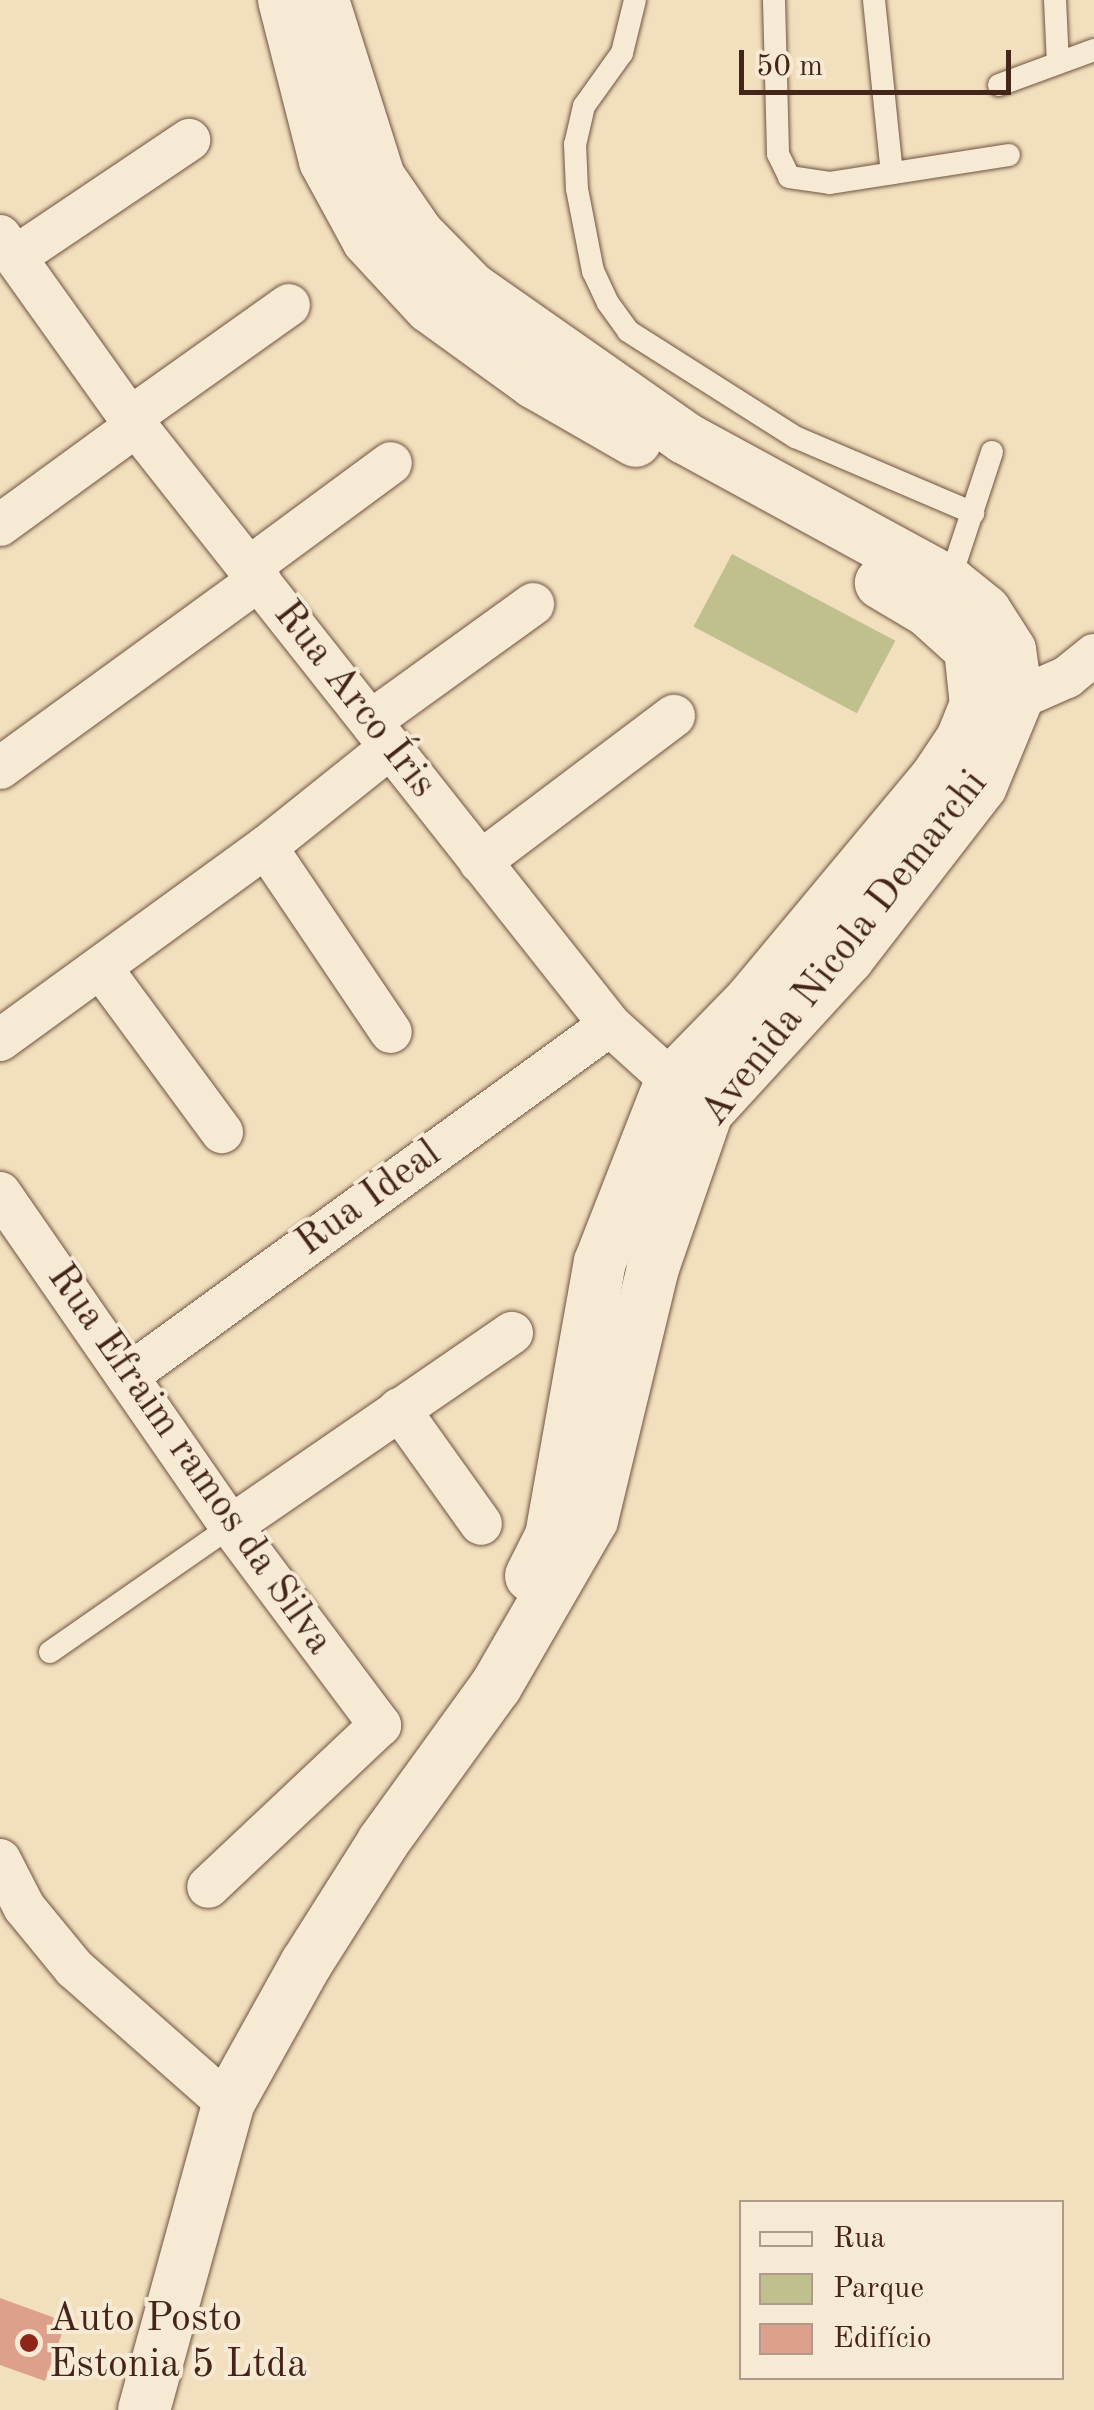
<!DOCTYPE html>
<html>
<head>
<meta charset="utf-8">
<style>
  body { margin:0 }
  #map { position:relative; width:1094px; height:2410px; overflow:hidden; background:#f2dfbd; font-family:"Old Standard TT",serif }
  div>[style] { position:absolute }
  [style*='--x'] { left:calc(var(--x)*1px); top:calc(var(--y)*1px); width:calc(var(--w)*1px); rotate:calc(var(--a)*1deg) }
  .green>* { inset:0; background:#bfc08e; transform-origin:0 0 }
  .building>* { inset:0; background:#dda08d }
  .roads { filter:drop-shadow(0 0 2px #705442) drop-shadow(0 0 2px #705442) }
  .service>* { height:22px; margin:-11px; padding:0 11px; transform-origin:11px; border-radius:11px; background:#f7ead4 }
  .minor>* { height:42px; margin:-21px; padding:0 21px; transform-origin:21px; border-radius:21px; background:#f7ead4 }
  .tertiary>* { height:52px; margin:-26px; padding:0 26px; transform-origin:26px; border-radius:26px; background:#f7ead4 }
  .dots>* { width:28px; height:28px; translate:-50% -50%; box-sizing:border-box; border:5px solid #f7ead4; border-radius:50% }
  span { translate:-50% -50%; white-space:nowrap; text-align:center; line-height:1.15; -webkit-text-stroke:8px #f7ead4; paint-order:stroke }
  .street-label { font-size:40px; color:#442519 }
  .poi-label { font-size:40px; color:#442519 }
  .left { translate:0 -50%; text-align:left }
  .legend { position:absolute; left:739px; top:2200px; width:325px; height:180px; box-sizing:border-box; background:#f7ead4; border:2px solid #af9b89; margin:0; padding:12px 18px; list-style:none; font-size:30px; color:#442519 }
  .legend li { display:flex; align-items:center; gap:20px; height:50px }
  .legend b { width:50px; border:2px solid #af9b89 }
  .scale { position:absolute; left:739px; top:50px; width:272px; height:45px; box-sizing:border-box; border:5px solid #442519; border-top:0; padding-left:12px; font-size:30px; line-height:35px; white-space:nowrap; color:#442519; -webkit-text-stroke:8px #f7ead4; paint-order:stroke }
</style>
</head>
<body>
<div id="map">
  <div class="green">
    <i style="left:732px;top:554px;width:185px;height:82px;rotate:28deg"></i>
  </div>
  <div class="building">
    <i style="clip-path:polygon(0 2298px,66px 2322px,45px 2381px,0 2365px)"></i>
  </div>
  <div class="roads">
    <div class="service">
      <i style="--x:635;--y:0;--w:55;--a:103.8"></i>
      <i style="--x:622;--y:53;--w:65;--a:125.6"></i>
      <i style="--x:584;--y:106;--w:39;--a:103"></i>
      <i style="--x:575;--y:144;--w:45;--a:87.5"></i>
      <i style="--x:577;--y:189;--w:84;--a:79"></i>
      <i style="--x:593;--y:271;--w:35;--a:65"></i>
      <i style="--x:608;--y:303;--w:34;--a:54"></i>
      <i style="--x:628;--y:331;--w:198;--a:32.4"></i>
      <i style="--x:795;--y:437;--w:194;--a:23.1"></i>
      <i style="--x:774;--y:0;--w:154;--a:88.5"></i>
      <i style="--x:778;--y:154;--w:25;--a:64"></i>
      <i style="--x:789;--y:177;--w:41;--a:8.3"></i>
      <i style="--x:830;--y:183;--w:181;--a:-8.9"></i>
      <i style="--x:874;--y:0;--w:174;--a:84.1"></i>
      <i style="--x:1055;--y:0;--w:63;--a:87.3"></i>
      <i style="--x:999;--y:85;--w:101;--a:-20.2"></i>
      <i style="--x:949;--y:582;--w:137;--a:-71.7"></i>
      <i style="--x:50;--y:1652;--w:221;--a:-34.8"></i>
    </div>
    <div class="minor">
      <i style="--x:0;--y:236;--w:224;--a:54.5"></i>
      <i style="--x:130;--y:418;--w:774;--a:51.66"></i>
      <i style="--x:610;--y:1025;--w:116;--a:42.2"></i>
      <i style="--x:15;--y:257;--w:210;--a:-33.9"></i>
      <i style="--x:130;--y:418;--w:195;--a:-35.4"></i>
      <i style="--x:0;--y:525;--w:170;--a:-36.1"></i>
      <i style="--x:250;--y:567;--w:175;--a:-36.4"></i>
      <i style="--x:987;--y:703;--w:30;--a:-8"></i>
      <i style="--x:1017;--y:699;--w:55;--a:-23.7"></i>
      <i style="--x:1067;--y:677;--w:35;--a:-39"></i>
      <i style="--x:371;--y:721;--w:200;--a:-35.8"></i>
      <i style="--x:0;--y:768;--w:321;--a:-36"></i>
      <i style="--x:266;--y:847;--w:223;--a:56"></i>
      <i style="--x:480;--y:862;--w:243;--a:-37"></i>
      <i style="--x:101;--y:968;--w:204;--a:53.6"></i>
      <i style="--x:0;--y:1040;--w:329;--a:-36"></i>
      <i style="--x:266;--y:847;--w:160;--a:-38.7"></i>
      <i style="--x:0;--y:1193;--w:405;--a:55.3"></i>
      <i style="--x:231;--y:1526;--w:249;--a:53.2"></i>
      <i style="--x:380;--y:1725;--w:236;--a:136.7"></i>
      <i style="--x:130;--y:1374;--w:593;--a:-36.02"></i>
      <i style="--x:399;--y:1409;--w:141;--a:54.5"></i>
      <i style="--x:231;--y:1526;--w:341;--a:-34.5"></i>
      <i style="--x:0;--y:1860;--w:53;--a:62.9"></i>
      <i style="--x:24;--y:1907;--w:80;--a:50.6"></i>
      <i style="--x:75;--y:1969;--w:204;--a:41.4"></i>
    </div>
    <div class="tertiary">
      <i style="--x:284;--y:0;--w:166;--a:75.7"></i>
      <i style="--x:325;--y:161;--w:90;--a:61.4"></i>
      <i style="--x:368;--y:240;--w:91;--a:47.2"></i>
      <i style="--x:430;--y:307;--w:130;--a:35.9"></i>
      <i style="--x:535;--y:383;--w:116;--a:29.9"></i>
      <i style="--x:531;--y:1576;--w:45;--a:-63.4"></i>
      <i style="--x:551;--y:1536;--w:278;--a:-79.9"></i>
      <i style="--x:600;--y:1262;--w:192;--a:-68.6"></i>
      <i style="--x:670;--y:1083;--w:116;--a:-45.7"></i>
      <i style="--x:751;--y:1000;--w:289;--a:-50.2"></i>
      <i style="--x:936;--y:778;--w:47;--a:-56.3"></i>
      <i style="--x:962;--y:739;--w:37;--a:-68"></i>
      <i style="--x:976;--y:705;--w:56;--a:-96.1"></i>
      <i style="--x:970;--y:649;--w:57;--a:-137.9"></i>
      <i style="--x:928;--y:611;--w:55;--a:-149.2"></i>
      <i style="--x:144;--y:2410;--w:317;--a:-74.6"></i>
      <i style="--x:228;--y:2104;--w:160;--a:-60.9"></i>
      <i style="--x:306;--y:1964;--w:144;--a:-57.7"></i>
      <i style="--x:383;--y:1842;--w:193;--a:-54.1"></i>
      <i style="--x:496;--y:1686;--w:192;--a:-60"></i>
      <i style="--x:592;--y:1520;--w:259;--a:-76.4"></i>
      <i style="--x:653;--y:1268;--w:165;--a:-70.9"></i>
      <i style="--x:707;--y:1112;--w:209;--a:-47.5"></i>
      <i style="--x:848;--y:958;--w:217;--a:-52.3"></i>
      <i style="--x:981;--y:786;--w:94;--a:-67.5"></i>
      <i style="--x:1017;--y:699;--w:49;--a:-98.1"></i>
      <i style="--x:1010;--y:650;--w:46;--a:-122.7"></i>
      <i style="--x:985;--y:611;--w:46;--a:-141.1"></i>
      <i style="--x:949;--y:582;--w:301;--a:-151.4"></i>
      <i style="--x:685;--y:438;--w:261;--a:-145"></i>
      <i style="--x:471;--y:288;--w:76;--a:-134.5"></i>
      <i style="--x:418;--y:234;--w:69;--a:-124.4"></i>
      <i style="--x:379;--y:177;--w:186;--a:-107.6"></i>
    </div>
  </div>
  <div class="dots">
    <i style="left:29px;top:2343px;background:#8f2418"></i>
  </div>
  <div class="street-label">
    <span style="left:354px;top:700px;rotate:52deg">Rua Arco Íris</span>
    <span style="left:845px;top:949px;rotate:-52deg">Avenida Nicola Demarchi</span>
    <span style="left:369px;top:1199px;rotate:-36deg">Rua Ideal</span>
    <span style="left:189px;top:1460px;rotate:55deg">Rua Efraim ramos da Silva</span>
  </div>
  <div class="poi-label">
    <span class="left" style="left:49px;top:2343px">Auto Posto<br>Estonia 5 Ltda</span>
  </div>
  <ul class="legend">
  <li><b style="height:12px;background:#f7ead4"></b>Rua</li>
  <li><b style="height:28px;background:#bfc08e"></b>Parque</li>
  <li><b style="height:28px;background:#dda08d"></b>Edifício</li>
  </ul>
  <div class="scale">50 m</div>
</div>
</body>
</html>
